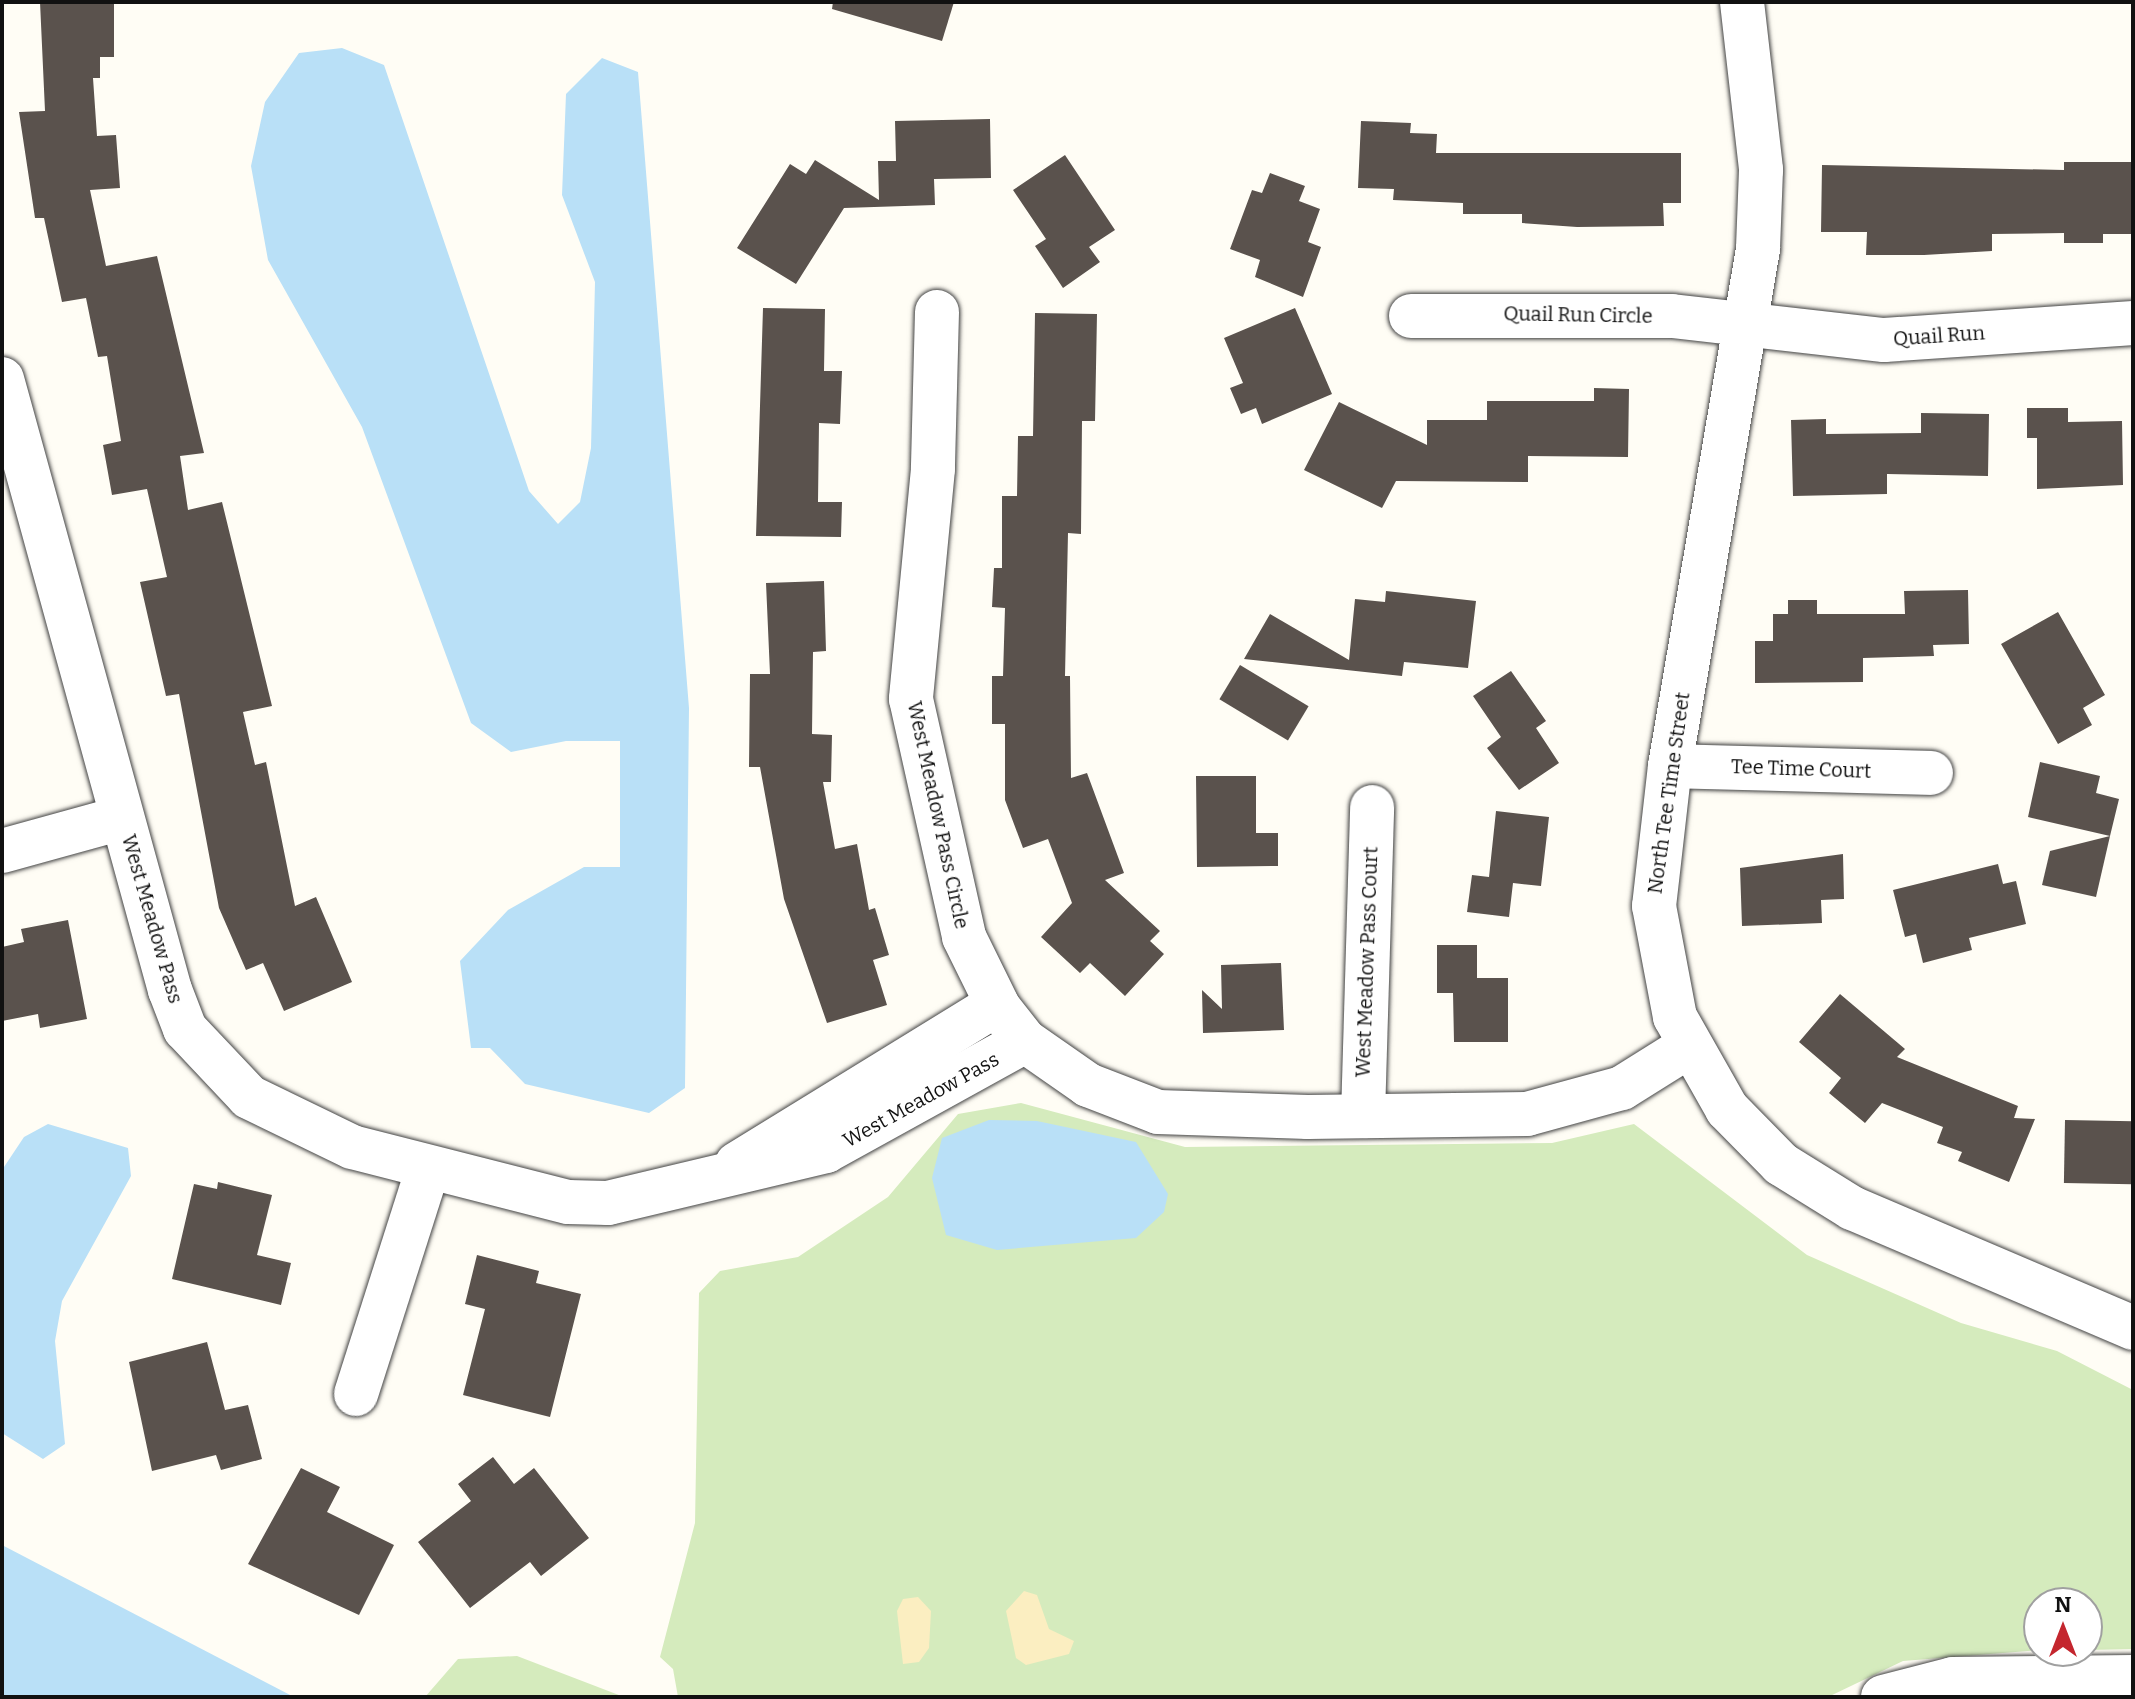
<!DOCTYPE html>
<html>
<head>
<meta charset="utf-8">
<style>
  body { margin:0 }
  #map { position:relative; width:2135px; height:1699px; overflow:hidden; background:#fffdf5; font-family:Bitter,serif }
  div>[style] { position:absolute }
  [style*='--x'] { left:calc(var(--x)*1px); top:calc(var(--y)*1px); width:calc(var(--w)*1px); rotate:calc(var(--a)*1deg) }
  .green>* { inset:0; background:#d5ebbd }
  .sand>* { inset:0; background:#fbeec1 }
  .water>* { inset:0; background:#b9e0f7 }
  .building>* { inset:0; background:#5a524d; transform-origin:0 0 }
  .roads { filter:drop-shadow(0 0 2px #444) drop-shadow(0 0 2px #444) }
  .minor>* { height:44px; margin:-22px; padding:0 22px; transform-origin:22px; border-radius:22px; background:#fff }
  span { translate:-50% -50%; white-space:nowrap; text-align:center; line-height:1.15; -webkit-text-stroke:8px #fff; paint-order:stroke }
  .street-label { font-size:20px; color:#111 }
  .frame { position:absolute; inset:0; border:4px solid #111; pointer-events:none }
  .north { position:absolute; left:2023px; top:1587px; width:80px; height:80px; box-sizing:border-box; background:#fff; border:2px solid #a0a0a0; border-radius:50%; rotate:0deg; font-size:22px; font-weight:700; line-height:32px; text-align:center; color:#111 }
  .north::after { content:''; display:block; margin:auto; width:28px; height:36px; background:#c4262e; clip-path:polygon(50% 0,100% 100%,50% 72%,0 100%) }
</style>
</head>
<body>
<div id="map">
  <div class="green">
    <i style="clip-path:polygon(1021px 1103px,1185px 1147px,1552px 1143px,1634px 1124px,1807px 1255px,1961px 1323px,2057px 1351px,2133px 1390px,2133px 1649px,2087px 1650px,2087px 1603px,2039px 1603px,2039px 1650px,1903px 1661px,1828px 1697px,678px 1697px,673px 1669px,660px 1657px,695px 1523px,699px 1293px,720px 1271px,798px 1257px,888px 1197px,958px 1114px)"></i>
    <i style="clip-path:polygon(517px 1656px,624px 1697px,425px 1697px,458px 1659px)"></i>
  </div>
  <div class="sand">
    <i style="clip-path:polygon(1024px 1591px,1037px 1595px,1049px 1629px,1074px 1641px,1069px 1654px,1026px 1665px,1016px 1658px,1006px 1611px)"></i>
    <i style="clip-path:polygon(918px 1597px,931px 1611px,929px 1648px,919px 1662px,903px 1664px,897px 1611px,903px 1599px)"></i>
  </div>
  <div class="water">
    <i style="clip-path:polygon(342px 48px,384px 65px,529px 491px,558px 524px,580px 502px,591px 448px,595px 282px,562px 195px,566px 94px,602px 58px,638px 72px,689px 708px,685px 1088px,649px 1113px,525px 1084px,490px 1048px,471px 1048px,460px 961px,508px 910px,584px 867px,620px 867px,620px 741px,566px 741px,511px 752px,471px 723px,362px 427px,268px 260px,251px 166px,265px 102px,299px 53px)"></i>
    <i style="clip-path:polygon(989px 1120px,1037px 1121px,1136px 1142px,1168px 1194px,1164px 1212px,1136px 1238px,997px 1250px,946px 1235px,932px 1178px,942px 1138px)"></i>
    <i style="clip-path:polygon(48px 1124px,128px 1148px,131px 1176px,62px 1301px,55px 1341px,65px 1444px,43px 1459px,2px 1433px,2px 1170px,24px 1137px)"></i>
    <i style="clip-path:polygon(2px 1545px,294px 1697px,2px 1697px)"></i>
  </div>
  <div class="building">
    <i style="clip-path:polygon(40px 2px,114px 2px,114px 57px,100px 57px,100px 78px,93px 78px,97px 136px,116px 135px,120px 188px,90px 190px,106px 266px,157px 256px,204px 453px,180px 456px,188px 510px,222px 502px,272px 706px,243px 712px,255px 765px,266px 762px,295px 906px,316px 897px,352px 982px,284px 1011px,263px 963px,246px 970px,219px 908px,179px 694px,166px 696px,140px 582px,167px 577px,147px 489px,112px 495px,103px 445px,121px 441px,107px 356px,98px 357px,86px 298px,62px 302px,44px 218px,35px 218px,19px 112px,45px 111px)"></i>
    <i style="clip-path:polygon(833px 2px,954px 2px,942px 41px,832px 9px)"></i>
    <i style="clip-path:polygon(990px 119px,991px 178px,934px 179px,935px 205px,844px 208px,796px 284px,737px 248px,790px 164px,806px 174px,815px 160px,879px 200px,878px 161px,896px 161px,895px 121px)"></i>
    <i style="clip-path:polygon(1361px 121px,1411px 123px,1410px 133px,1437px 134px,1436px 153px,1681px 153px,1681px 203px,1663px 203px,1664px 226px,1577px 227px,1522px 223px,1522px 214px,1463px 214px,1463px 203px,1393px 200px,1394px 189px,1358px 188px)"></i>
    <i style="clip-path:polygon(1065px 155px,1115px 230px,1089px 247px,1100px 262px,1063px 288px,1035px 246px,1046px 239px,1013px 190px)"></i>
    <i style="clip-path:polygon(2064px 162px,2133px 162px,2133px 234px,2103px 234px,2103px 243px,2064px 243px,2064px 233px,1992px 234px,1992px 251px,1924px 255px,1866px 255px,1867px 232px,1821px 232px,1822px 165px,2064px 170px)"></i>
    <i style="clip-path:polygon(1270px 173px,1305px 186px,1299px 201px,1320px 209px,1308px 242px,1321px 247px,1303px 297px,1255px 277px,1260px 260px,1230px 249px,1252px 190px,1262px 193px)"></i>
    <i style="clip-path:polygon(763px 308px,825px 309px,824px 371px,842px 371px,840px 424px,819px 423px,818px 502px,842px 502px,841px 537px,756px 536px)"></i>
    <i style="clip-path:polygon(1295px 308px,1332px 394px,1262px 424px,1256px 408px,1241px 414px,1230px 388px,1243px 383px,1224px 338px)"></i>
    <i style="clip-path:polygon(1035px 313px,1097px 314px,1095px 421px,1082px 421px,1081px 534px,1068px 533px,1065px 676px,1070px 676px,1071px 778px,1087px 773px,1124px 873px,1105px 880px,1160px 931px,1150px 941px,1164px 954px,1125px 996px,1090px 963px,1080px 973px,1041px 937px,1072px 903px,1048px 839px,1023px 848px,1005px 800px,1005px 724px,992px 724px,992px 676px,1003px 676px,1005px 608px,992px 607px,994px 568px,1002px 568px,1002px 496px,1017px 496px,1018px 436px,1033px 436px)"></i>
    <i style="clip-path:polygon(1594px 388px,1629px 389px,1628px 457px,1528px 456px,1528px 482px,1396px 481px,1382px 508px,1304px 470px,1339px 402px,1427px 445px,1427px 420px,1487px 420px,1487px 401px,1594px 401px)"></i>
    <i style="clip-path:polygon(2027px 408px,2068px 408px,2068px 422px,2122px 421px,2123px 485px,2037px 489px,2037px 438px,2027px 438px)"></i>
    <i style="clip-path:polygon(1921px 413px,1989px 414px,1988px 476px,1887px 474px,1887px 494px,1793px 496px,1791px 420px,1826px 419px,1826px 434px,1921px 433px)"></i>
    <i style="clip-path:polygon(824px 581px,826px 651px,813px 652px,812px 734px,832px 735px,831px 782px,823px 782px,835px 849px,857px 844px,869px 910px,875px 908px,889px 955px,873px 960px,887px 1005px,827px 1023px,784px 899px,760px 767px,749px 767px,750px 674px,770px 674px,766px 583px)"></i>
    <i style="clip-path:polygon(1968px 590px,1969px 644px,1933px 645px,1934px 656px,1863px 658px,1863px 682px,1755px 683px,1755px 641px,1773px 641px,1773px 614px,1788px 614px,1788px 600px,1817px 600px,1817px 614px,1905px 614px,1904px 591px)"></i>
    <i style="clip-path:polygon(1386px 591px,1476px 601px,1468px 668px,1404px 662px,1402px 676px,1244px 659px,1270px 614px,1349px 660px,1355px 599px,1385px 602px)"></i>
    <i style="clip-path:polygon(2058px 612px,2105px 695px,2083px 708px,2092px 725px,2058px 744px,2001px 644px)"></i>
    <i style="left:1240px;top:665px;width:80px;height:40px;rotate:31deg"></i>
    <i style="clip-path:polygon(1511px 671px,1546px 721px,1536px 728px,1559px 763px,1519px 790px,1487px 748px,1501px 737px,1473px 696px)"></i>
    <i style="clip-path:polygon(2040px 762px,2100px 776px,2096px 793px,2119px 799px,2110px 836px,2028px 817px)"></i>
    <i style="clip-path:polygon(1196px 776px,1256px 776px,1256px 833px,1278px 833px,1278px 866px,1197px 867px)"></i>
    <i style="clip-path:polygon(1496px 811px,1549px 817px,1541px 886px,1513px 883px,1509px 917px,1467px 912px,1472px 875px,1489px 877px)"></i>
    <i style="clip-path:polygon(2110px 836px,2096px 897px,2042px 885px,2050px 851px)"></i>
    <i style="clip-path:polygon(1843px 854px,1844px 899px,1821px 900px,1822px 923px,1742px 926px,1740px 868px)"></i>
    <i style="clip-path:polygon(1998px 864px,2003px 884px,2016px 881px,2026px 924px,1969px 938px,1972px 950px,1923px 963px,1916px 934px,1905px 937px,1893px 890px)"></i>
    <i style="clip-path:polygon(68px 920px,87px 1019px,40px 1028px,38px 1014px,2px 1021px,2px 947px,24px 942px,21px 929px)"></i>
    <i style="clip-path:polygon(1437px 945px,1477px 945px,1477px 978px,1508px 978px,1508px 1042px,1454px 1042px,1453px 993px,1437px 993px)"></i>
    <i style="clip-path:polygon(1281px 963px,1284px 1030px,1203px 1033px,1202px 990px,1222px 1009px,1221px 965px)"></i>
    <i style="clip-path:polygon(1840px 994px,1905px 1049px,1897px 1057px,2018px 1106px,2014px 1118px,2035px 1119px,2009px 1182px,1958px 1161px,1962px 1152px,1937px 1143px,1943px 1127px,1882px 1103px,1865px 1123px,1829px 1093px,1841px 1078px,1799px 1042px)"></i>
    <i style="left:2065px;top:1120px;width:68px;height:63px;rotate:1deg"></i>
    <i style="clip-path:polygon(218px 1182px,272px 1195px,257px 1255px,291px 1263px,281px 1305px,172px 1279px,194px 1184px,217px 1189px)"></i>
    <i style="clip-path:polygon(477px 1255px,539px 1271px,536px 1283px,581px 1294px,550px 1417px,463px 1395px,485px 1309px,465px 1304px)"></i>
    <i style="clip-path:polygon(207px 1342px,225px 1410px,248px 1405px,262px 1459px,221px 1470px,216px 1455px,152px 1471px,129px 1362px)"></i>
    <i style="clip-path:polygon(493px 1457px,514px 1484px,534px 1468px,589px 1538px,541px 1576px,530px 1562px,470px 1608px,418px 1542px,471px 1501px,458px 1484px)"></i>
    <i style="clip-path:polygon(301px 1468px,340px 1487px,327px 1512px,394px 1545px,359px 1615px,248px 1564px)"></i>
  </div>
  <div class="roads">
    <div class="minor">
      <i style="--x:1742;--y:2;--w:169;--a:83.5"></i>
      <i style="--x:1761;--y:170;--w:79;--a:92.2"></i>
      <i style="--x:1758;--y:249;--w:524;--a:99.66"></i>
      <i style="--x:1670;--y:766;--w:141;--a:96.5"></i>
      <i style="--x:1654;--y:906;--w:113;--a:79.3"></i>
      <i style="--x:1675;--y:1017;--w:106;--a:60.5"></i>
      <i style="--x:1727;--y:1109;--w:77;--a:45.5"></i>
      <i style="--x:1781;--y:1164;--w:84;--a:31.8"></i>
      <i style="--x:1852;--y:1208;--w:306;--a:23.1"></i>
      <i style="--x:937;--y:312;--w:157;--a:91.5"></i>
      <i style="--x:933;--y:469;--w:231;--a:95.5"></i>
      <i style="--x:911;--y:699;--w:244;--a:77.4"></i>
      <i style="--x:964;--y:937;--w:79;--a:63.8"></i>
      <i style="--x:999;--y:1008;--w:42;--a:51.8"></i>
      <i style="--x:1025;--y:1041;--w:77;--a:34.9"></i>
      <i style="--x:1088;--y:1085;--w:75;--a:21.1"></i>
      <i style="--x:1158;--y:1112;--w:150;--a:1.9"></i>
      <i style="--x:1308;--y:1117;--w:219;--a:-0.8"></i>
      <i style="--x:1527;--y:1114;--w:98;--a:-15.3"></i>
      <i style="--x:1622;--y:1088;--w:79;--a:-32.1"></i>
      <i style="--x:1411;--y:316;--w:261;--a:0"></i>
      <i style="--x:1672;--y:316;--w:213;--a:6.5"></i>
      <i style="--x:1884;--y:340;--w:250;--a:-3.9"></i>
      <i style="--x:2;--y:379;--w:634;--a:74.63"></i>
      <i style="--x:170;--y:990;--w:42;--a:69"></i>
      <i style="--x:185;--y:1029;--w:93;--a:46.7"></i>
      <i style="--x:249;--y:1097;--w:114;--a:25.9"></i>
      <i style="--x:352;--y:1147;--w:223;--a:14.3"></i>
      <i style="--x:568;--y:1202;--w:40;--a:1.4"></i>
      <i style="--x:608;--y:1203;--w:224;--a:-13.4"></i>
      <i style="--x:826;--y:1151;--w:227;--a:-28.9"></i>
      <i style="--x:1670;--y:766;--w:261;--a:1.5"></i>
      <i style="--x:2;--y:851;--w:124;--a:-15.4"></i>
      <i style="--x:1363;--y:1116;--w:309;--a:-88.3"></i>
      <i style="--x:737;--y:1164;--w:305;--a:-31.6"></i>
      <i style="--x:356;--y:1394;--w:237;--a:-72.3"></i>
      <i style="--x:1883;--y:1697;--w:72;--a:-14.4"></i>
      <i style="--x:1953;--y:1679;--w:180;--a:-0.6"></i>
    </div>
  </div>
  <div class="street-label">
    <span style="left:1578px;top:315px;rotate:1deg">Quail Run Circle</span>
    <span style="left:1939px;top:336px;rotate:-4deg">Quail Run</span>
    <span style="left:1801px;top:769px;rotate:2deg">Tee Time Court</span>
    <span style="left:1669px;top:793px;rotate:-82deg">North Tee Time Street</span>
    <span style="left:938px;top:815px;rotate:78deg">West Meadow Pass Circle</span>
    <span style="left:152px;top:919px;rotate:74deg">West Meadow Pass</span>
    <span style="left:1367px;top:962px;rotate:-88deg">West Meadow Pass Court</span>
    <span style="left:921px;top:1100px;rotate:-29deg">West Meadow Pass</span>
  </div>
  <div class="frame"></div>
  <div class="north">N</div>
</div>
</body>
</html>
